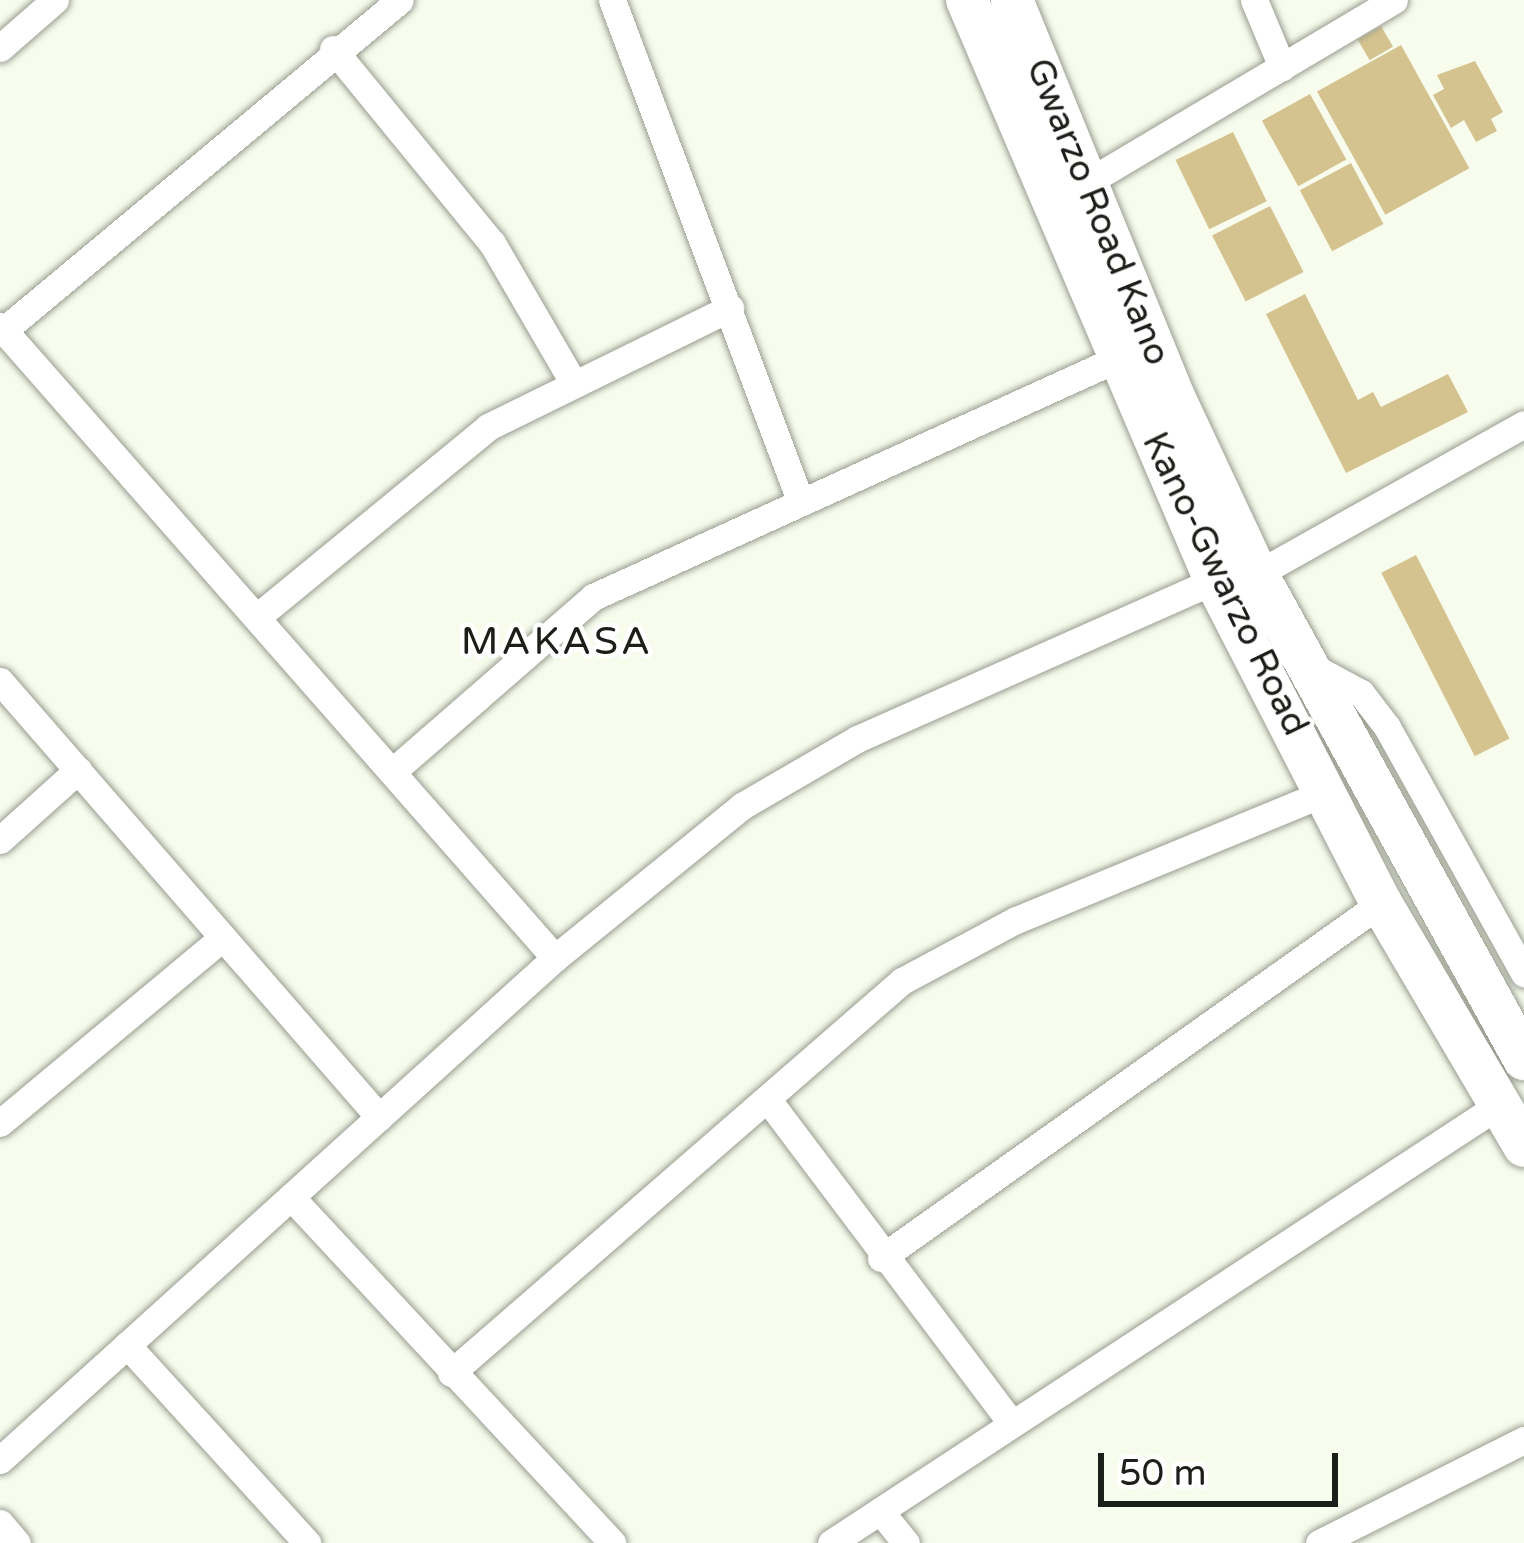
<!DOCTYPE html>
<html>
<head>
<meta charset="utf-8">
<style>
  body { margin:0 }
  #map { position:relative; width:1524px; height:1543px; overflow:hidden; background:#f7fced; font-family:"Varela Round",sans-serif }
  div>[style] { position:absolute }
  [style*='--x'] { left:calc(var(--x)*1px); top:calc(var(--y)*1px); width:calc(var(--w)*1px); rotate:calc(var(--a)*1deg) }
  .building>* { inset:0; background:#d5c38f; transform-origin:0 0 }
  .roads { filter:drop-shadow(0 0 3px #9a9e91) drop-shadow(0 0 3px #9a9e91) }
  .minor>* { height:27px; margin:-13.5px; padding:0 13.5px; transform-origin:13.5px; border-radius:13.5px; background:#fff }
  .primary>* { height:42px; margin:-21px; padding:0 21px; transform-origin:21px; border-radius:21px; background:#fff }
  span { translate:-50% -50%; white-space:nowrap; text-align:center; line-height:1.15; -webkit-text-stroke:9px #fff; paint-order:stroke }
  .street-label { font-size:36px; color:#1c1e19 }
  .neighbourhood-label { font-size:39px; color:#1c1e19; letter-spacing:3px }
  .scale { position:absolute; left:1098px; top:1453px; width:240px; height:54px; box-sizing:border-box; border:6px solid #1c1e19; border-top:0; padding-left:15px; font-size:36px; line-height:42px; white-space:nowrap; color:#1c1e19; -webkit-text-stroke:9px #fff; paint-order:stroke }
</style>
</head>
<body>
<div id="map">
  <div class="building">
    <i style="left:1381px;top:26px;width:24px;height:27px;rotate:60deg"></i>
    <i style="left:1401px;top:45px;width:141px;height:96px;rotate:61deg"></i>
    <i style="clip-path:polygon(1475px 61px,1503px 112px,1491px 119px,1497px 131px,1476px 142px,1464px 120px,1451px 128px,1433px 95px,1444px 89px,1437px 75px)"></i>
    <i style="left:1310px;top:94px;width:75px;height:55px;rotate:61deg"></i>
    <i style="left:1233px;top:132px;width:77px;height:64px;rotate:64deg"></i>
    <i style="left:1351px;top:163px;width:69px;height:58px;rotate:62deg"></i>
    <i style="left:1270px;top:206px;width:74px;height:65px;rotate:63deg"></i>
    <i style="clip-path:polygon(1305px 294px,1358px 400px,1373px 392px,1381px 407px,1448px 374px,1468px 412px,1346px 473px,1266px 314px)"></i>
    <i style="left:1416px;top:555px;width:206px;height:39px;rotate:63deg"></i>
  </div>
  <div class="roads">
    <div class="minor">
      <i style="--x:612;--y:0;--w:537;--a:69.41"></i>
      <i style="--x:1254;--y:0;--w:73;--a:67.3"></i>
      <i style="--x:0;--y:48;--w:73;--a:-41.1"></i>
      <i style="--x:333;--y:49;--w:251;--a:50.7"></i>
      <i style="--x:492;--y:243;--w:163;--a:59.8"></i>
      <i style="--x:1086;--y:183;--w:358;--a:-30.7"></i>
      <i style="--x:0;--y:326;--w:841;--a:48.71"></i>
      <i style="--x:4;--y:330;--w:515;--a:-39.81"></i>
      <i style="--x:1257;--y:574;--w:306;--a:-29.3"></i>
      <i style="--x:257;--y:617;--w:299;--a:-39.4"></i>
      <i style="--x:488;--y:427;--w:270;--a:-26.2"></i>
      <i style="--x:1307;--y:664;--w:61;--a:28.2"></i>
      <i style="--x:1361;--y:693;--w:43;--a:52.6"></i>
      <i style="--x:1387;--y:727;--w:282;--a:60.9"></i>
      <i style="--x:0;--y:681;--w:578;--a:49"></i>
      <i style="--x:393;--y:771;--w:265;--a:-41"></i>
      <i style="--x:593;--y:597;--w:580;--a:-24.44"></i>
      <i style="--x:0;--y:840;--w:105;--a:-41.9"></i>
      <i style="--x:768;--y:1100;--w:401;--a:53"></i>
      <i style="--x:0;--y:1123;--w:290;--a:-39.8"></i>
      <i style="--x:291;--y:1197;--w:472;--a:47.1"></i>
      <i style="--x:881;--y:1258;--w:613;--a:-35.37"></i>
      <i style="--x:127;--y:1345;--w:268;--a:47.7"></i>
      <i style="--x:451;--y:1373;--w:598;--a:-41"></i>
      <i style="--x:902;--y:981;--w:129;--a:-28.2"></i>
      <i style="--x:1016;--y:920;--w:335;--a:-22.4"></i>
      <i style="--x:0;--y:1460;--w:748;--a:-42.13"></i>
      <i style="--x:555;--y:958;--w:241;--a:-39.1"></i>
      <i style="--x:742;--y:806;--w:133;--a:-30.2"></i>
      <i style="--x:857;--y:739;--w:392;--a:-23.9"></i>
      <i style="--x:880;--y:1511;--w:41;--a:50.9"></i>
      <i style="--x:0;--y:1523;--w:26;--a:50"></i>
      <i style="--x:831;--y:1543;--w:799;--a:-33.25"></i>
      <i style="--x:1319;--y:1543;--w:229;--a:-26.7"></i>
    </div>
    <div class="primary">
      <i style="--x:967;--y:0;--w:631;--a:66.85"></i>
      <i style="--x:1215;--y:580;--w:363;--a:62.8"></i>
      <i style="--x:1381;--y:903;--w:282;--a:59.5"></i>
      <i style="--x:1012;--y:0;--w:429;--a:67.8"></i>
      <i style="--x:1174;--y:397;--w:195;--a:64.9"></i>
      <i style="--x:1257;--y:574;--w:554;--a:61.17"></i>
    </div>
  </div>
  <div class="street-label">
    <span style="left:1098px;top:212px;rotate:68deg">Gwarzo Road Kano</span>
    <span style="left:1225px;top:584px;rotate:64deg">Kano-Gwarzo Road</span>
  </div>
  <div class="neighbourhood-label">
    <span style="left:557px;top:642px">MAKASA</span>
  </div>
  <div class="scale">50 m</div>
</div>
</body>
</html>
